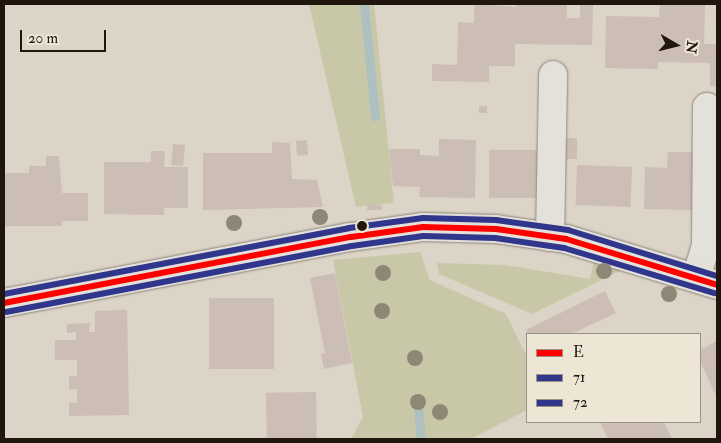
<!DOCTYPE html>
<html>
<head>
<meta charset="utf-8">
<style>
  body { margin:0 }
  #map { position:relative; width:721px; height:443px; overflow:hidden; background:#dcd4c6; font-family:"IM FELL Double Pica",serif }
  div>[style] { position:absolute }
  [style*='--x'] { left:calc(var(--x)*1px); top:calc(var(--y)*1px); width:calc(var(--w)*1px); rotate:calc(var(--a)*1deg) }
  .green>* { inset:0; background:#c8c8a8 }
  .stream>* { height:9px; margin:-4.5px; padding:0 4.5px; transform-origin:4.5px; border-radius:4.5px; background:#aec0bf }
  .building>* { inset:0; background:#ccbdb5; transform-origin:0 0 }
  .roads { filter:drop-shadow(0 0 1px #8c867d) drop-shadow(0 0 1px #8c867d) }
  .minor>* { height:28px; margin:-14px; padding:0 14px; transform-origin:14px; border-radius:14px; background:#e4e1da }
  .bus-1>* { height:6px; margin:-3px; padding:0 3px; transform-origin:3px; border-radius:3px; background:#f00 }
  .bus-2>* { height:6px; margin:-3px; padding:0 3px; transform-origin:3px; border-radius:3px; background:#31368d }
  .bus-3>* { height:6px; margin:-3px; padding:0 3px; transform-origin:3px; border-radius:3px; background:#31368d }
  .trees>* { width:16px; height:16px; margin:-8px; border-radius:50%; background:#8e8776 }
  .dots>* { width:14px; height:14px; translate:-50% -50%; box-sizing:border-box; border:2px solid #ede6d5; border-radius:50% }
  span { translate:-50% -50%; white-space:nowrap; text-align:center; line-height:1.15; -webkit-text-stroke:4.5px #ede6d5; paint-order:stroke }
  .frame { position:absolute; inset:0; border:5px solid #21160d; pointer-events:none }
  .legend { position:absolute; left:526px; top:333px; width:175px; height:90px; box-sizing:border-box; background:#ede6d5; border:1px solid #9b9385; margin:0; padding:6px 9px; list-style:none; font-size:15px; color:#21160d }
  .legend li { display:flex; align-items:center; gap:10px; height:25px }
  .legend b { width:25px; border:1px solid #9b9385 }
  .north { position:absolute; left:651px; top:20px; width:50px; height:50px; -webkit-text-stroke:4px #ede6d5; paint-order:stroke; rotate:98deg; font-size:14px; font-weight:700; line-height:20px; text-align:center; color:#21160d }
  .north::after { content:''; display:block; margin:auto; width:18px; height:22px; background:#21160d; clip-path:polygon(50% 0,100% 100%,50% 72%,0 100%) }
  .scale { position:absolute; left:20px; top:30px; width:86px; height:22px; box-sizing:border-box; border:2px solid #21160d; border-top:0; padding-left:6px; font-size:15px; line-height:18px; white-space:nowrap; color:#21160d; -webkit-text-stroke:4px #ede6d5; paint-order:stroke }
</style>
</head>
<body>
<div id="map">
  <div class="green">
    <i style="clip-path:polygon(309px 4px,374px 4px,394px 203px,356px 207px)"></i>
    <i style="clip-path:polygon(420px 252px,430px 280px,506px 314px,527px 357px,527px 410px,471px 439px,351px 439px,363px 417px,333px 260px)"></i>
    <i style="clip-path:polygon(594px 260px,622px 270px,532px 314px,439px 274px,437px 263px,505px 265px,590px 279px)"></i>
  </div>
  <div class="stream">
    <i style="--x:364;--y:4;--w:113;--a:84.4"></i>
    <i style="--x:418;--y:406;--w:33;--a:85"></i>
  </div>
  <div class="building">
    <i style="clip-path:polygon(474px 4px,516px 7px,516px 4px,567px 4px,567px 18px,580px 18px,580px 5px,593px 5px,592px 45px,515px 44px,515px 66px,489px 66px,489px 82px,432px 81px,432px 64px,457px 65px,458px 22px,474px 23px)"></i>
    <i style="clip-path:polygon(660px 4px,705px 5px,704px 44px,717px 44px,717px 86px,710px 86px,710px 63px,658px 62px,658px 69px,605px 68px,606px 16px,659px 17px)"></i>
    <i style="left:479px;top:106px;width:8px;height:7px"></i>
    <i style="left:566px;top:138px;width:11px;height:21px"></i>
    <i style="clip-path:polygon(439px 139px,476px 140px,475px 198px,419px 197px,420px 187px,393px 186px,389px 149px,420px 149px,420px 155px,439px 156px)"></i>
    <i style="left:307px;top:140px;width:15px;height:11px;rotate:86deg"></i>
    <i style="clip-path:polygon(272px 142px,290px 143px,292px 179px,317px 180px,323px 207px,203px 210px,203px 153px,272px 153px)"></i>
    <i style="left:173px;top:144px;width:12px;height:21px;rotate:5deg"></i>
    <i style="left:489px;top:150px;width:53px;height:48px"></i>
    <i style="clip-path:polygon(151px 151px,165px 151px,164px 167px,188px 167px,188px 208px,164px 208px,164px 215px,104px 214px,104px 162px,151px 162px)"></i>
    <i style="clip-path:polygon(668px 152px,697px 152px,696px 210px,644px 209px,645px 167px,667px 168px)"></i>
    <i style="clip-path:polygon(46px 156px,59px 156px,62px 193px,88px 193px,88px 221px,62px 221px,62px 226px,4px 226px,4px 173px,29px 173px,29px 166px,46px 166px)"></i>
    <i style="left:577px;top:165px;width:55px;height:40px;rotate:2deg"></i>
    <i style="left:382px;top:205px;width:5px;height:15px;rotate:90deg"></i>
    <i style="clip-path:polygon(335px 273px,352px 363px,324px 369px,321px 354px,325px 353px,310px 278px)"></i>
    <i style="clip-path:polygon(605px 291px,616px 313px,571px 334px,528px 334px,526px 330px)"></i>
    <i style="left:274px;top:298px;width:71px;height:65px;rotate:90deg"></i>
    <i style="clip-path:polygon(127px 310px,129px 415px,69px 416px,69px 403px,77px 403px,77px 389px,69px 389px,69px 376px,77px 376px,77px 360px,55px 360px,55px 340px,76px 340px,76px 332px,67px 333px,67px 324px,90px 323px,89px 332px,95px 332px,95px 311px)"></i>
    <i style="clip-path:polygon(717px 341px,717px 398px,700px 361px,700px 350px)"></i>
    <i style="left:316px;top:392px;width:47px;height:50px;rotate:89deg"></i>
    <i style="clip-path:polygon(600px 422px,664px 422px,672px 439px,608px 439px)"></i>
  </div>
  <div class="roads">
    <div class="minor">
      <i style="--x:550;--y:237;--w:162;--a:-88.9"></i>
      <i style="--x:696;--y:278;--w:34;--a:-73"></i>
      <i style="--x:706;--y:246;--w:139;--a:-89.6"></i>
      <i style="--x:4;--y:303;--w:353;--a:-10.8"></i>
      <i style="--x:351;--y:237;--w:73;--a:-7.9"></i>
      <i style="--x:423;--y:227;--w:73;--a:1.6"></i>
      <i style="--x:496;--y:229;--w:71;--a:8.1"></i>
      <i style="--x:566;--y:239;--w:158;--a:16.9"></i>
    </div>
  </div>
  <div class="bus-1">
    <i style="--x:4;--y:303;--w:353;--a:-10.8"></i>
    <i style="--x:351;--y:237;--w:73;--a:-7.9"></i>
    <i style="--x:423;--y:227;--w:73;--a:1.6"></i>
    <i style="--x:496;--y:229;--w:71;--a:8.1"></i>
    <i style="--x:566;--y:239;--w:158;--a:16.9"></i>
  </div>
  <div class="bus-2">
    <i style="--x:6;--y:312;--w:352;--a:-10.8"></i>
    <i style="--x:352;--y:246;--w:72;--a:-8"></i>
    <i style="--x:423;--y:236;--w:72;--a:1.6"></i>
    <i style="--x:495;--y:238;--w:70;--a:8.2"></i>
    <i style="--x:564;--y:248;--w:157;--a:16.7"></i>
  </div>
  <div class="bus-3">
    <i style="--x:4;--y:294;--w:351;--a:-10.8"></i>
    <i style="--x:349;--y:228;--w:75;--a:-7.7"></i>
    <i style="--x:423;--y:218;--w:73;--a:1.6"></i>
    <i style="--x:496;--y:220;--w:73;--a:7.9"></i>
    <i style="--x:568;--y:230;--w:156;--a:17.2"></i>
  </div>
  <div class="trees">
    <i style="left:320px;top:217px"></i>
    <i style="left:234px;top:223px"></i>
    <i style="left:604px;top:271px"></i>
    <i style="left:383px;top:273px"></i>
    <i style="left:669px;top:294px"></i>
    <i style="left:382px;top:311px"></i>
    <i style="left:415px;top:358px"></i>
    <i style="left:418px;top:402px"></i>
    <i style="left:440px;top:412px"></i>
  </div>
  <div class="dots">
    <i style="left:362px;top:226px;background:#21160d"></i>
  </div>
  <div class="frame"></div>
  <ul class="legend">
  <li><b style="height:6px;background:#f00"></b>E</li>
  <li><b style="height:6px;background:#31368d"></b>71</li>
  <li><b style="height:6px;background:#31368d"></b>72</li>
  </ul>
  <div class="north">N</div>
  <div class="scale">20 m</div>
</div>
</body>
</html>
